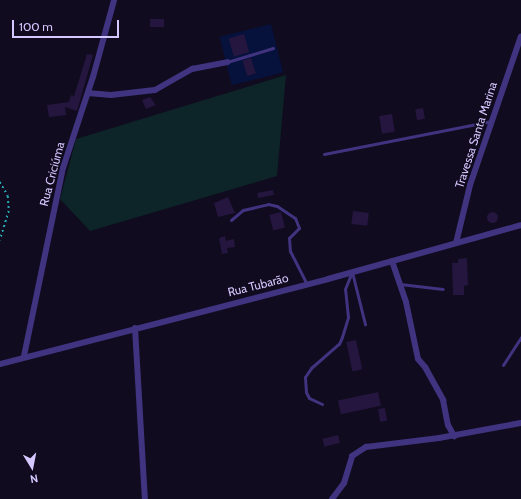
<!DOCTYPE html>
<html>
<head>
<meta charset="utf-8">
<style>
  body { margin:0 }
  #map { position:relative; width:521px; height:499px; overflow:hidden; background:#100b1e; font-family:Cabin,sans-serif }
  div>[style] { position:absolute }
  [style*='--x'] { left:calc(var(--x)*1px); top:calc(var(--y)*1px); width:calc(var(--w)*1px); rotate:calc(var(--a)*1deg) }
  .green>* { inset:0; background:#0d2528 }
  .water>* { inset:0; background:#06123b; transform-origin:0 0 }
  .building>* { inset:0; background:#24163f; transform-origin:0 0 }
  .round { border-radius:50% }
  .path>* { height:1.5px; margin-top:-0.75px; transform-origin:0; background:repeating-linear-gradient(90deg,#26aab4 0 2px,transparent 0 5px) }
  .lane>* { height:3px; margin:-1.5px; padding:0 1.5px; transform-origin:1.5px; border-radius:1.5px; background:#40337f }
  .street>* { height:6px; margin:-3px; padding:0 3px; transform-origin:3px; border-radius:3px; background:#40337f }
  span { translate:-50% -50%; white-space:nowrap; text-align:center; line-height:1.15; -webkit-text-stroke:3px #100b1e; paint-order:stroke }
  .street-label { font-size:12px; color:#d5c7ff }
  .north { position:absolute; left:12px; top:447px; width:40px; height:40px; -webkit-text-stroke:3px #100b1e; paint-order:stroke; rotate:170deg; font-size:11px; font-weight:700; line-height:16px; text-align:center; color:#d5c7ff }
  .north::after { content:''; display:block; margin:auto; width:14px; height:18px; background:#d5c7ff; clip-path:polygon(50% 0,100% 100%,50% 72%,0 100%) }
  .scale { position:absolute; left:12px; top:20px; width:107px; height:18px; box-sizing:border-box; border:2px solid #d5c7ff; border-top:0; padding-left:5px; font-size:12px; line-height:14px; white-space:nowrap; color:#d5c7ff; -webkit-text-stroke:3px #100b1e; paint-order:stroke }
</style>
</head>
<body>
<div id="map">
  <div class="green">
    <i style="clip-path:polygon(286px 75px,277px 176px,90px 231px,60px 199px,76px 139px)"></i>
  </div>
  <div class="water">
    <i style="left:271px;top:24px;width:50px;height:53px;rotate:76deg"></i>
  </div>
  <div class="building">
    <i style="left:164px;top:19px;width:8px;height:14px;rotate:90deg"></i>
    <i style="left:244px;top:34px;width:19px;height:16px;rotate:74deg"></i>
    <i style="clip-path:polygon(87px 54px,93px 55px,77px 111px,65px 107px,66px 115px,49px 117px,47px 105px,69px 102px,71px 95px,74px 96px)"></i>
    <i style="left:251px;top:58px;width:16px;height:9px;rotate:72deg"></i>
    <i style="clip-path:polygon(150px 97px,156px 105px,146px 109px,142px 100px)"></i>
    <i style="left:423px;top:108px;width:11px;height:8px;rotate:80deg"></i>
    <i style="left:392px;top:114px;width:18px;height:13px;rotate:81deg"></i>
    <i style="left:273px;top:190px;width:5px;height:16px;rotate:79deg"></i>
    <i style="clip-path:polygon(228px 197px,235px 213px,218px 217px,214px 203px)"></i>
    <i style="left:353px;top:211px;width:16px;height:13px;rotate:7deg"></i>
    <i class="round" style="left:486.5px;top:211.5px;width:11px;height:11px"></i>
    <i style="left:281px;top:212px;width:16px;height:12px;rotate:76deg"></i>
    <i style="clip-path:polygon(225px 236px,226px 241px,234px 239px,235px 247px,227px 248px,228px 253px,222px 254px,219px 238px)"></i>
    <i style="clip-path:polygon(467px 258px,468px 285px,464px 286px,464px 295px,453px 295px,452px 263px,458px 263px,458px 259px)"></i>
    <i style="left:356px;top:340px;width:30px;height:10px;rotate:78deg"></i>
    <i style="left:378px;top:392px;width:14px;height:41px;rotate:78deg"></i>
    <i style="left:385px;top:408px;width:13px;height:7px;rotate:81deg"></i>
    <i style="left:338px;top:435px;width:8px;height:16px;rotate:76deg"></i>
  </div>
  <div class="path">
    <i style="--x:0;--y:182;--w:16;--a:60"></i>
    <i style="--x:8;--y:196;--w:15;--a:86"></i>
    <i style="--x:9;--y:211;--w:31;--a:107"></i>
  </div>
  <div class="lane">
    <i style="--x:227;--y:62;--w:48;--a:-16.9"></i>
    <i style="--x:324;--y:154;--w:171;--a:-11.1"></i>
    <i style="--x:231;--y:220;--w:16;--a:-40"></i>
    <i style="--x:243;--y:210;--w:26;--a:-13"></i>
    <i style="--x:268;--y:204;--w:9;--a:13"></i>
    <i style="--x:277;--y:206;--w:22;--a:34"></i>
    <i style="--x:295;--y:218;--w:11;--a:68"></i>
    <i style="--x:299;--y:228;--w:14;--a:135"></i>
    <i style="--x:289;--y:238;--w:13;--a:86"></i>
    <i style="--x:290;--y:251;--w:37;--a:63"></i>
    <i style="--x:352;--y:272;--w:54;--a:76"></i>
    <i style="--x:400;--y:284;--w:43;--a:6.6"></i>
    <i style="--x:503;--y:365;--w:33;--a:-57"></i>
    <i style="--x:322;--y:404;--w:14;--a:-155"></i>
    <i style="--x:309;--y:398;--w:7;--a:-117"></i>
    <i style="--x:306;--y:392;--w:15;--a:-94"></i>
    <i style="--x:305;--y:377;--w:11;--a:-56"></i>
    <i style="--x:311;--y:368;--w:37;--a:-41"></i>
    <i style="--x:339;--y:344;--w:8;--a:-67"></i>
    <i style="--x:342;--y:337;--w:21;--a:-73"></i>
    <i style="--x:348;--y:317;--w:28;--a:-96"></i>
    <i style="--x:345;--y:289;--w:16;--a:-68"></i>
  </div>
  <div class="street">
    <i style="--x:88;--y:93;--w:23;--a:5"></i>
    <i style="--x:111;--y:95;--w:44;--a:-6.5"></i>
    <i style="--x:155;--y:90;--w:43;--a:-29.6"></i>
    <i style="--x:192;--y:69;--w:36;--a:-11"></i>
    <i style="--x:456;--y:243;--w:60;--a:-76.4"></i>
    <i style="--x:470;--y:185;--w:157;--a:-71.1"></i>
    <i style="--x:392;--y:261;--w:43;--a:71.1"></i>
    <i style="--x:406;--y:302;--w:58;--a:78.1"></i>
    <i style="--x:418;--y:359;--w:11;--a:49"></i>
    <i style="--x:425;--y:367;--w:38;--a:61"></i>
    <i style="--x:443;--y:400;--w:25;--a:79"></i>
    <i style="--x:448;--y:425;--w:13;--a:61"></i>
    <i style="--x:135;--y:328;--w:171;--a:86.7"></i>
    <i style="--x:24;--y:356;--w:192;--a:-78.3"></i>
    <i style="--x:63;--y:168;--w:96;--a:-71.8"></i>
    <i style="--x:93;--y:77;--w:80;--a:-74.7"></i>
    <i style="--x:0;--y:364;--w:339;--a:-14.5"></i>
    <i style="--x:328;--y:279;--w:200;--a:-15.6"></i>
    <i style="--x:332;--y:499;--w:20;--a:-53"></i>
    <i style="--x:344;--y:483;--w:28;--a:-73"></i>
    <i style="--x:352;--y:456;--w:17;--a:-33"></i>
    <i style="--x:366;--y:447;--w:74;--a:-7"></i>
    <i style="--x:439;--y:438;--w:83;--a:-10.4"></i>
  </div>
  <div class="street-label">
    <span style="left:476px;top:135px;rotate:-72deg">Travessa Santa Marina</span>
    <span style="left:52px;top:174px;rotate:-75deg">Rua Criciúma</span>
    <span style="left:258px;top:285px;rotate:-14deg">Rua Tubarão</span>
  </div>
  <div class="north">N</div>
  <div class="scale">100 m</div>
</div>
</body>
</html>
